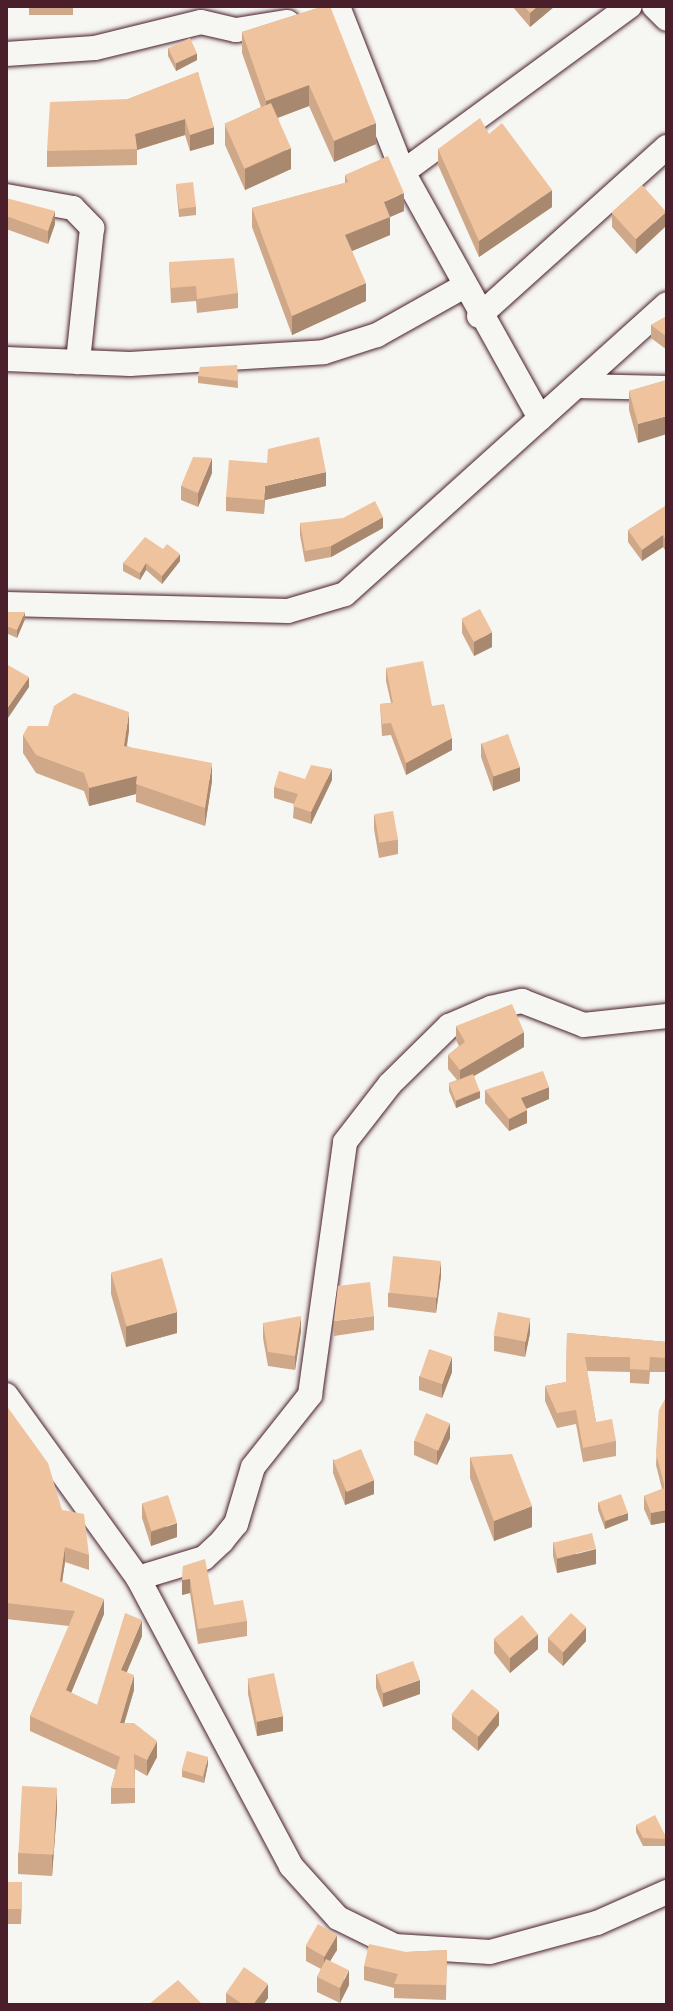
<!DOCTYPE html>
<html>
<head>
<meta charset="utf-8">
<style>
  body { margin:0 }
  #map { position:relative; width:673px; height:2011px; overflow:hidden; background:#f6f6f2; font-family:Kalam,sans-serif }
  div>[style] { position:absolute }
  [style*='--x'] { left:calc(var(--x)*1px); top:calc(var(--y)*1px); width:calc(var(--w)*1px); rotate:calc(var(--a)*1deg) }
  .roads { filter:drop-shadow(0 0 2px #4a1f2b) drop-shadow(0 0 2px #4a1f2b) }
  .minor>* { height:24px; margin:-12px; padding:0 12px; transform-origin:12px; border-radius:12px; background:#f6f6f2 }
  .wall>* { inset:0; background:#cea889; transform-origin:0 0 }
  .shaded-wall>* { inset:0; background:#a8886f }
  .building>* { inset:0; background:#f0c39f; transform-origin:0 0 }
  span { translate:-50% -50%; white-space:nowrap; text-align:center; line-height:1.15; -webkit-text-stroke:7px #f6f6f2; paint-order:stroke }
  .frame { position:absolute; inset:0; border:8px solid #4a1f2b; pointer-events:none }
</style>
</head>
<body>
<div id="map">
  <div class="roads">
    <div class="minor">
      <i style="--x:654;--y:6;--w:18;--a:45"></i>
      <i style="--x:339;--y:9;--w:175;--a:68.6"></i>
      <i style="--x:403;--y:172;--w:282;--a:60.9"></i>
      <i style="--x:6;--y:54;--w:89;--a:-3.9"></i>
      <i style="--x:95;--y:48;--w:109;--a:-13.8"></i>
      <i style="--x:201;--y:22;--w:36;--a:13"></i>
      <i style="--x:236;--y:30;--w:52;--a:-8.9"></i>
      <i style="--x:403;--y:172;--w:281;--a:-36.2"></i>
      <i style="--x:6;--y:196;--w:68;--a:10.2"></i>
      <i style="--x:73;--y:208;--w:28;--a:46"></i>
      <i style="--x:92;--y:228;--w:135;--a:96"></i>
      <i style="--x:479;--y:316;--w:253;--a:-42"></i>
      <i style="--x:6;--y:359;--w:124;--a:2.3"></i>
      <i style="--x:130;--y:364;--w:194;--a:-3.5"></i>
      <i style="--x:324;--y:352;--w:56;--a:-17.8"></i>
      <i style="--x:377;--y:335;--w:98;--a:-29.2"></i>
      <i style="--x:577;--y:386;--w:90;--a:1.3"></i>
      <i style="--x:6;--y:604;--w:282;--a:1.4"></i>
      <i style="--x:288;--y:611;--w:59;--a:-16.6"></i>
      <i style="--x:345;--y:594;--w:433;--a:-42"></i>
      <i style="--x:6;--y:1395;--w:226;--a:54.2"></i>
      <i style="--x:138;--y:1578;--w:326;--a:62"></i>
      <i style="--x:291;--y:1866;--w:70;--a:47.9"></i>
      <i style="--x:338;--y:1918;--w:64;--a:26.2"></i>
      <i style="--x:395;--y:1946;--w:95;--a:3.6"></i>
      <i style="--x:490;--y:1952;--w:111;--a:-15.2"></i>
      <i style="--x:597;--y:1923;--w:77;--a:-23.9"></i>
      <i style="--x:138;--y:1578;--w:69;--a:-16.9"></i>
      <i style="--x:204;--y:1558;--w:25;--a:-43"></i>
      <i style="--x:222;--y:1541;--w:22;--a:-51"></i>
      <i style="--x:236;--y:1524;--w:59;--a:-73.4"></i>
      <i style="--x:253;--y:1467;--w:92;--a:-51.6"></i>
      <i style="--x:310;--y:1395;--w:255;--a:-82.1"></i>
      <i style="--x:345;--y:1142;--w:73;--a:-52.2"></i>
      <i style="--x:390;--y:1084;--w:83;--a:-44.5"></i>
      <i style="--x:449;--y:1026;--w:46;--a:-23.2"></i>
      <i style="--x:491;--y:1008;--w:32;--a:-13"></i>
      <i style="--x:522;--y:1001;--w:66;--a:21.2"></i>
      <i style="--x:584;--y:1025;--w:83;--a:-6.2"></i>
    </div>
  </div>
  <div class="wall">
    <i style="left:29px;top:6px;width:44px;height:9px"></i>
    <i style="clip-path:polygon(324px 6px,376px 144px,334px 162px,309px 106px,278px 118px,291px 169px,245px 190px,225px 145px,225px 124px,261px 107px,242px 53px,242px 32px)"></i>
    <i style="clip-path:polygon(512px 6px,555px 6px,530px 27px)"></i>
    <i style="clip-path:polygon(168px 48px,197px 60px,176px 71px,168px 56px)"></i>
    <i style="clip-path:polygon(198px 72px,214px 144px,190px 151px,185px 135px,137px 150px,137px 165px,47px 167px,47px 151px,128px 99px)"></i>
    <i style="clip-path:polygon(489px 134px,552px 207px,479px 257px,438px 165px,438px 149px)"></i>
    <i style="clip-path:polygon(345px 175px,404px 211px,390px 217px,390px 235px,352px 251px,366px 301px,292px 335px,252px 227px,252px 208px,345px 183px)"></i>
    <i style="clip-path:polygon(176px 185px,196px 207px,196px 215px,179px 217px)"></i>
    <i style="clip-path:polygon(6px 198px,55px 224px,48px 244px,6px 229px)"></i>
    <i style="clip-path:polygon(612px 213px,666px 226px,636px 254px,612px 227px)"></i>
    <i style="clip-path:polygon(169px 262px,238px 293px,238px 308px,197px 313px,196px 301px,171px 303px)"></i>
    <i style="clip-path:polygon(667px 316px,667px 350px,651px 338px,651px 325px)"></i>
    <i style="clip-path:polygon(237px 365px,238px 388px,198px 383px,198px 376px)"></i>
    <i style="clip-path:polygon(667px 380px,638px 443px,629px 410px,629px 391px)"></i>
    <i style="clip-path:polygon(212px 473px,198px 507px,181px 500px,181px 486px)"></i>
    <i style="clip-path:polygon(326px 486px,265px 500px,264px 514px,226px 511px,226px 497px)"></i>
    <i style="clip-path:polygon(667px 505px,667px 553px,663px 547px,642px 561px,628px 542px,628px 530px)"></i>
    <i style="clip-path:polygon(300px 523px,383px 528px,331px 557px,305px 562px,300px 535px)"></i>
    <i style="clip-path:polygon(163px 549px,180px 561px,162px 584px,146px 570px,140px 580px,123px 571px,123px 563px)"></i>
    <i style="clip-path:polygon(6px 612px,25px 619px,17px 638px,6px 633px)"></i>
    <i style="clip-path:polygon(462px 619px,492px 647px,474px 656px,462px 633px)"></i>
    <i style="clip-path:polygon(386px 668px,432px 706px,452px 750px,406px 775px,391px 735px,382px 736px,380px 704px,391px 703px,386px 681px)"></i>
    <i style="clip-path:polygon(129px 730px,127px 746px,212px 781px,205px 826px,136px 802px,136px 794px,89px 806px,84px 791px,36px 773px,23px 753px,23px 735px)"></i>
    <i style="clip-path:polygon(481px 743px,520px 781px,493px 791px,481px 757px)"></i>
    <i style="clip-path:polygon(305px 779px,332px 780px,311px 824px,293px 818px,294px 804px,274px 798px,274px 787px)"></i>
    <i style="clip-path:polygon(374px 815px,398px 840px,398px 854px,379px 858px,374px 829px)"></i>
    <i style="clip-path:polygon(456px 1026px,524px 1047px,474px 1076px,480px 1098px,456px 1108px,449px 1091px,449px 1083px,457px 1080px,448px 1069px,448px 1055px,459px 1046px,456px 1040px)"></i>
    <i style="clip-path:polygon(485px 1090px,549px 1099px,526px 1109px,527px 1123px,509px 1131px,485px 1103px)"></i>
    <i style="clip-path:polygon(111px 1273px,177px 1333px,126px 1347px,111px 1294px)"></i>
    <i style="clip-path:polygon(441px 1276px,436px 1313px,388px 1307px,388px 1293px)"></i>
    <i style="clip-path:polygon(374px 1316px,374px 1330px,334px 1336px,334px 1321px)"></i>
    <i style="clip-path:polygon(263px 1323px,301px 1331px,295px 1370px,268px 1366px,263px 1338px)"></i>
    <i style="clip-path:polygon(530px 1333px,525px 1357px,494px 1351px,494px 1336px)"></i>
    <i style="clip-path:polygon(567px 1333px,667px 1342px,667px 1372px,650px 1372px,649px 1384px,630px 1383px,630px 1372px,587px 1371px,596px 1422px,616px 1441px,616px 1456px,583px 1462px,576px 1424px,557px 1428px,545px 1401px,545px 1386px,566px 1382px)"></i>
    <i style="clip-path:polygon(452px 1372px,442px 1398px,419px 1390px,419px 1376px)"></i>
    <i style="clip-path:polygon(6px 1405px,62px 1510px,89px 1555px,89px 1570px,65px 1562px,62px 1582px,104px 1614px,71px 1693px,97px 1705px,142px 1636px,126px 1672px,134px 1690px,124px 1723px,157px 1757px,147px 1776px,135px 1769px,135px 1803px,111px 1804px,111px 1788px,116px 1770px,30px 1731px,30px 1716px,69px 1626px,6px 1619px)"></i>
    <i style="clip-path:polygon(659px 1410px,667px 1522px,651px 1525px,644px 1509px,644px 1496px,662px 1489px,656px 1465px)"></i>
    <i style="clip-path:polygon(450px 1438px,437px 1465px,414px 1455px,414px 1441px)"></i>
    <i style="clip-path:polygon(470px 1457px,532px 1527px,494px 1541px,470px 1478px)"></i>
    <i style="clip-path:polygon(333px 1459px,374px 1494px,345px 1505px,333px 1473px)"></i>
    <i style="clip-path:polygon(598px 1502px,628px 1520px,605px 1529px,598px 1510px)"></i>
    <i style="clip-path:polygon(142px 1503px,177px 1537px,151px 1546px,142px 1518px)"></i>
    <i style="clip-path:polygon(553px 1542px,596px 1564px,557px 1573px,553px 1556px)"></i>
    <i style="clip-path:polygon(183px 1566px,214px 1605px,247px 1621px,247px 1636px,198px 1644px,190px 1593px,182px 1595px)"></i>
    <i style="clip-path:polygon(548px 1638px,586px 1641px,563px 1666px,548px 1652px)"></i>
    <i style="clip-path:polygon(494px 1639px,538px 1649px,510px 1673px,494px 1653px)"></i>
    <i style="clip-path:polygon(376px 1674px,420px 1694px,383px 1707px,376px 1688px)"></i>
    <i style="clip-path:polygon(248px 1679px,283px 1731px,257px 1736px,248px 1694px)"></i>
    <i style="clip-path:polygon(452px 1715px,499px 1725px,478px 1751px,452px 1729px)"></i>
    <i style="clip-path:polygon(208px 1764px,204px 1783px,182px 1777px,182px 1770px)"></i>
    <i style="clip-path:polygon(57px 1809px,52px 1876px,18px 1874px,18px 1853px)"></i>
    <i style="clip-path:polygon(636px 1825px,667px 1839px,667px 1846px,643px 1846px,636px 1832px)"></i>
    <i style="clip-path:polygon(6px 1882px,22px 1897px,21px 1924px,6px 1924px)"></i>
    <i style="clip-path:polygon(306px 1946px,337px 1950px,330px 1961px,349px 1985px,340px 2003px,317px 1992px,317px 1977px,321px 1969px,306px 1961px)"></i>
    <i style="clip-path:polygon(447px 1950px,446px 2000px,394px 1998px,394px 1988px,364px 1980px,364px 1966px,406px 1952px)"></i>
    <i style="clip-path:polygon(226px 1993px,268px 1998px,263px 2005px,226px 2005px)"></i>
  </div>
  <div class="shaded-wall">
    <i style="clip-path:polygon(538px 6px,555px 6px,530px 27px,530px 13px)"></i>
    <i style="clip-path:polygon(197px 53px,197px 60px,176px 71px,176px 63px)"></i>
    <i style="clip-path:polygon(309px 85px,309px 106px,266px 122px,266px 101px)"></i>
    <i style="clip-path:polygon(185px 119px,185px 135px,137px 150px,135px 134px)"></i>
    <i style="clip-path:polygon(376px 123px,376px 144px,334px 162px,334px 141px)"></i>
    <i style="clip-path:polygon(214px 127px,214px 144px,190px 151px,190px 135px)"></i>
    <i style="clip-path:polygon(291px 148px,291px 169px,245px 190px,245px 169px)"></i>
    <i style="clip-path:polygon(552px 190px,552px 207px,479px 257px,479px 241px)"></i>
    <i style="clip-path:polygon(404px 193px,404px 211px,390px 217px,390px 235px,345px 254px,345px 235px,384px 202px)"></i>
    <i style="clip-path:polygon(55px 211px,55px 224px,48px 244px,48px 231px)"></i>
    <i style="clip-path:polygon(666px 212px,666px 226px,636px 254px,636px 239px)"></i>
    <i style="clip-path:polygon(366px 283px,366px 301px,292px 335px,292px 316px)"></i>
    <i style="clip-path:polygon(667px 416px,667px 434px,638px 443px,638px 424px)"></i>
    <i style="clip-path:polygon(212px 458px,212px 473px,198px 507px,198px 493px)"></i>
    <i style="clip-path:polygon(326px 472px,326px 486px,265px 500px,264px 514px,265px 486px)"></i>
    <i style="clip-path:polygon(383px 517px,383px 528px,331px 557px,331px 546px)"></i>
    <i style="clip-path:polygon(663px 535px,663px 547px,642px 561px,642px 550px)"></i>
    <i style="clip-path:polygon(180px 554px,180px 561px,162px 584px,162px 576px)"></i>
    <i style="clip-path:polygon(146px 563px,146px 570px,140px 580px,140px 573px)"></i>
    <i style="clip-path:polygon(25px 612px,25px 619px,17px 638px,17px 630px)"></i>
    <i style="clip-path:polygon(492px 632px,492px 647px,474px 656px,474px 642px)"></i>
    <i style="clip-path:polygon(29px 677px,29px 687px,6px 721px,6px 710px)"></i>
    <i style="clip-path:polygon(129px 712px,129px 730px,124px 764px,124px 746px)"></i>
    <i style="clip-path:polygon(452px 738px,452px 750px,406px 775px,406px 763px)"></i>
    <i style="clip-path:polygon(212px 763px,212px 781px,205px 826px,205px 808px)"></i>
    <i style="clip-path:polygon(520px 767px,520px 781px,493px 791px,493px 776px)"></i>
    <i style="clip-path:polygon(332px 769px,332px 780px,311px 824px,311px 812px)"></i>
    <i style="clip-path:polygon(137px 776px,136px 794px,89px 806px,89px 788px)"></i>
    <i style="clip-path:polygon(524px 1032px,524px 1047px,460px 1084px,460px 1070px)"></i>
    <i style="clip-path:polygon(549px 1087px,549px 1099px,521px 1111px,521px 1098px)"></i>
    <i style="clip-path:polygon(480px 1091px,480px 1098px,456px 1108px,456px 1101px)"></i>
    <i style="clip-path:polygon(527px 1110px,527px 1123px,509px 1131px,509px 1119px)"></i>
    <i style="clip-path:polygon(441px 1261px,441px 1276px,436px 1313px,436px 1298px)"></i>
    <i style="clip-path:polygon(177px 1312px,177px 1333px,126px 1347px,126px 1326px)"></i>
    <i style="clip-path:polygon(301px 1316px,301px 1331px,295px 1370px,295px 1356px)"></i>
    <i style="clip-path:polygon(530px 1318px,530px 1333px,525px 1357px,525px 1343px)"></i>
    <i style="clip-path:polygon(452px 1357px,452px 1372px,442px 1398px,442px 1384px)"></i>
    <i style="clip-path:polygon(450px 1423px,450px 1438px,437px 1465px,437px 1451px)"></i>
    <i style="clip-path:polygon(374px 1480px,374px 1494px,345px 1505px,345px 1491px)"></i>
    <i style="clip-path:polygon(532px 1506px,532px 1527px,494px 1541px,494px 1521px)"></i>
    <i style="clip-path:polygon(667px 1510px,667px 1522px,651px 1525px,651px 1513px)"></i>
    <i style="clip-path:polygon(628px 1513px,628px 1520px,605px 1529px,605px 1521px)"></i>
    <i style="clip-path:polygon(177px 1523px,177px 1537px,151px 1546px,151px 1532px)"></i>
    <i style="clip-path:polygon(65px 1547px,65px 1562px,60px 1596px,60px 1581px)"></i>
    <i style="clip-path:polygon(596px 1549px,596px 1564px,557px 1573px,557px 1559px)"></i>
    <i style="clip-path:polygon(190px 1579px,190px 1593px,182px 1595px,182px 1580px)"></i>
    <i style="clip-path:polygon(104px 1599px,104px 1614px,66px 1705px,66px 1690px)"></i>
    <i style="clip-path:polygon(142px 1620px,142px 1636px,121px 1686px,121px 1670px)"></i>
    <i style="clip-path:polygon(586px 1627px,586px 1641px,563px 1666px,563px 1652px)"></i>
    <i style="clip-path:polygon(538px 1634px,538px 1649px,510px 1673px,510px 1658px)"></i>
    <i style="clip-path:polygon(134px 1675px,134px 1690px,120px 1738px,120px 1723px)"></i>
    <i style="clip-path:polygon(420px 1680px,420px 1694px,383px 1707px,383px 1693px)"></i>
    <i style="clip-path:polygon(499px 1711px,499px 1725px,478px 1751px,478px 1736px)"></i>
    <i style="clip-path:polygon(283px 1716px,283px 1731px,257px 1736px,257px 1722px)"></i>
    <i style="clip-path:polygon(157px 1741px,157px 1757px,147px 1776px,147px 1760px)"></i>
    <i style="clip-path:polygon(208px 1757px,208px 1764px,204px 1783px,204px 1776px)"></i>
    <i style="clip-path:polygon(57px 1788px,57px 1809px,52px 1876px,52px 1856px)"></i>
    <i style="clip-path:polygon(337px 1935px,337px 1950px,324px 1971px,324px 1957px)"></i>
    <i style="clip-path:polygon(349px 1970px,349px 1985px,340px 2003px,340px 1989px)"></i>
    <i style="clip-path:polygon(268px 1984px,268px 1998px,263px 2005px,253px 2005px)"></i>
  </div>
  <div class="building">
    <i style="clip-path:polygon(324px 6px,330px 6px,376px 123px,334px 141px,309px 85px,266px 101px,242px 32px)"></i>
    <i style="clip-path:polygon(524px 6px,538px 6px,530px 13px)"></i>
    <i style="left:190px;top:38px;width:17px;height:24px;rotate:65deg"></i>
    <i style="clip-path:polygon(198px 72px,214px 127px,190px 135px,185px 119px,135px 134px,137px 149px,47px 151px,50px 102px,128px 99px)"></i>
    <i style="left:271px;top:103px;width:49px;height:51px;rotate:66deg"></i>
    <i style="clip-path:polygon(480px 118px,489px 134px,502px 123px,552px 190px,479px 241px,438px 149px)"></i>
    <i style="clip-path:polygon(388px 156px,404px 193px,384px 202px,390px 217px,345px 235px,366px 283px,292px 316px,252px 208px,348px 182px,345px 175px)"></i>
    <i style="left:193px;top:182px;width:25px;height:17px;rotate:83deg"></i>
    <i style="left:642px;top:185px;width:36px;height:41px;rotate:48deg"></i>
    <i style="clip-path:polygon(6px 198px,55px 211px,48px 231px,6px 216px)"></i>
    <i style="clip-path:polygon(234px 258px,238px 293px,197px 299px,196px 286px,171px 288px,169px 262px)"></i>
    <i style="clip-path:polygon(667px 316px,667px 337px,651px 325px)"></i>
    <i style="clip-path:polygon(237px 365px,238px 381px,198px 376px,200px 367px)"></i>
    <i style="clip-path:polygon(667px 380px,667px 416px,638px 424px,629px 391px)"></i>
    <i style="clip-path:polygon(319px 437px,326px 472px,265px 486px,264px 500px,226px 497px,229px 460px,267px 463px,268px 449px)"></i>
    <i style="clip-path:polygon(193px 457px,212px 458px,198px 493px,181px 486px)"></i>
    <i style="clip-path:polygon(375px 501px,383px 517px,331px 546px,305px 551px,300px 523px,343px 518px)"></i>
    <i style="clip-path:polygon(667px 505px,667px 542px,663px 535px,642px 550px,628px 530px)"></i>
    <i style="clip-path:polygon(145px 537px,163px 549px,167px 544px,180px 554px,162px 576px,146px 563px,140px 573px,123px 563px)"></i>
    <i style="left:480px;top:609px;width:26px;height:21px;rotate:62deg"></i>
    <i style="clip-path:polygon(6px 612px,25px 612px,17px 630px,6px 626px)"></i>
    <i style="clip-path:polygon(423px 661px,432px 706px,444px 704px,452px 738px,406px 763px,391px 723px,382px 724px,380px 704px,393px 703px,386px 668px)"></i>
    <i style="clip-path:polygon(6px 664px,29px 677px,6px 710px)"></i>
    <i style="clip-path:polygon(74px 693px,129px 712px,124px 746px,212px 763px,205px 808px,136px 784px,137px 776px,89px 788px,84px 773px,36px 755px,23px 735px,28px 726px,48px 726px,54px 706px)"></i>
    <i style="left:508px;top:734px;width:35px;height:28px;rotate:70deg"></i>
    <i style="clip-path:polygon(311px 765px,332px 769px,311px 812px,293px 806px,298px 794px,274px 787px,279px 771px,305px 779px)"></i>
    <i style="left:393px;top:811px;width:29px;height:19px;rotate:80deg"></i>
    <i style="clip-path:polygon(512px 1004px,524px 1032px,460px 1070px,448px 1055px,465px 1042px,456px 1026px)"></i>
    <i style="clip-path:polygon(543px 1071px,549px 1087px,521px 1098px,527px 1110px,509px 1119px,485px 1090px)"></i>
    <i style="left:473px;top:1074px;width:18px;height:26px;rotate:68deg"></i>
    <i style="left:393px;top:1256px;width:48px;height:37px;rotate:6deg"></i>
    <i style="left:162px;top:1258px;width:56px;height:53px;rotate:74deg"></i>
    <i style="clip-path:polygon(370px 1282px,374px 1316px,334px 1321px,338px 1286px)"></i>
    <i style="left:498px;top:1312px;width:33px;height:24px;rotate:11deg"></i>
    <i style="clip-path:polygon(301px 1316px,295px 1356px,268px 1352px,263px 1323px)"></i>
    <i style="clip-path:polygon(567px 1333px,667px 1342px,667px 1358px,650px 1357px,649px 1370px,630px 1369px,630px 1357px,585px 1357px,596px 1422px,612px 1419px,616px 1441px,583px 1448px,576px 1410px,557px 1413px,545px 1386px,566px 1382px)"></i>
    <i style="left:429px;top:1349px;width:24px;height:29px;rotate:19deg"></i>
    <i style="clip-path:polygon(666px 1397px,667px 1397px,667px 1510px,651px 1513px,644px 1496px,665px 1488px,656px 1453px,659px 1410px)"></i>
    <i style="clip-path:polygon(6px 1405px,48px 1463px,62px 1510px,84px 1514px,89px 1555px,65px 1547px,60px 1581px,104px 1599px,66px 1690px,97px 1705px,125px 1613px,142px 1620px,121px 1670px,134px 1675px,120px 1723px,134px 1723px,157px 1741px,147px 1760px,134px 1754px,135px 1788px,111px 1788px,120px 1757px,30px 1716px,75px 1611px,6px 1603px)"></i>
    <i style="left:426px;top:1413px;width:26px;height:30px;rotate:23deg"></i>
    <i style="left:361px;top:1449px;width:34px;height:30px;rotate:67deg"></i>
    <i style="clip-path:polygon(512px 1454px,532px 1506px,494px 1521px,470px 1457px)"></i>
    <i style="left:621px;top:1494px;width:20px;height:24px;rotate:70deg"></i>
    <i style="left:168px;top:1495px;width:29px;height:27px;rotate:72deg"></i>
    <i style="left:592px;top:1533px;width:16px;height:40px;rotate:76deg"></i>
    <i style="clip-path:polygon(205px 1559px,214px 1605px,243px 1600px,247px 1621px,198px 1629px,190px 1579px,182px 1580px,183px 1566px)"></i>
    <i style="left:571px;top:1613px;width:21px;height:34px;rotate:43deg"></i>
    <i style="left:522px;top:1615px;width:25px;height:37px;rotate:50deg"></i>
    <i style="left:413px;top:1661px;width:20px;height:39px;rotate:70deg"></i>
    <i style="left:274px;top:1673px;width:44px;height:27px;rotate:78deg"></i>
    <i style="left:472px;top:1689px;width:35px;height:33px;rotate:39deg"></i>
    <i style="left:187px;top:1751px;width:22px;height:20px;rotate:16deg"></i>
    <i style="left:22px;top:1786px;width:35px;height:67px;rotate:3deg"></i>
    <i style="clip-path:polygon(655px 1815px,667px 1839px,643px 1838px,636px 1825px)"></i>
    <i style="left:6px;top:1882px;width:16px;height:27px"></i>
    <i style="left:318px;top:1924px;width:22px;height:25px;rotate:30deg"></i>
    <i style="clip-path:polygon(369px 1944px,406px 1952px,447px 1950px,446px 1985px,394px 1984px,398px 1974px,364px 1966px)"></i>
    <i style="left:326px;top:1959px;width:25px;height:20px;rotate:26deg"></i>
    <i style="clip-path:polygon(244px 1967px,268px 1984px,253px 2005px,244px 2005px,226px 1993px)"></i>
    <i style="clip-path:polygon(178px 1980px,203px 2005px,148px 2005px)"></i>
  </div>
  <div class="frame"></div>
</div>
</body>
</html>
